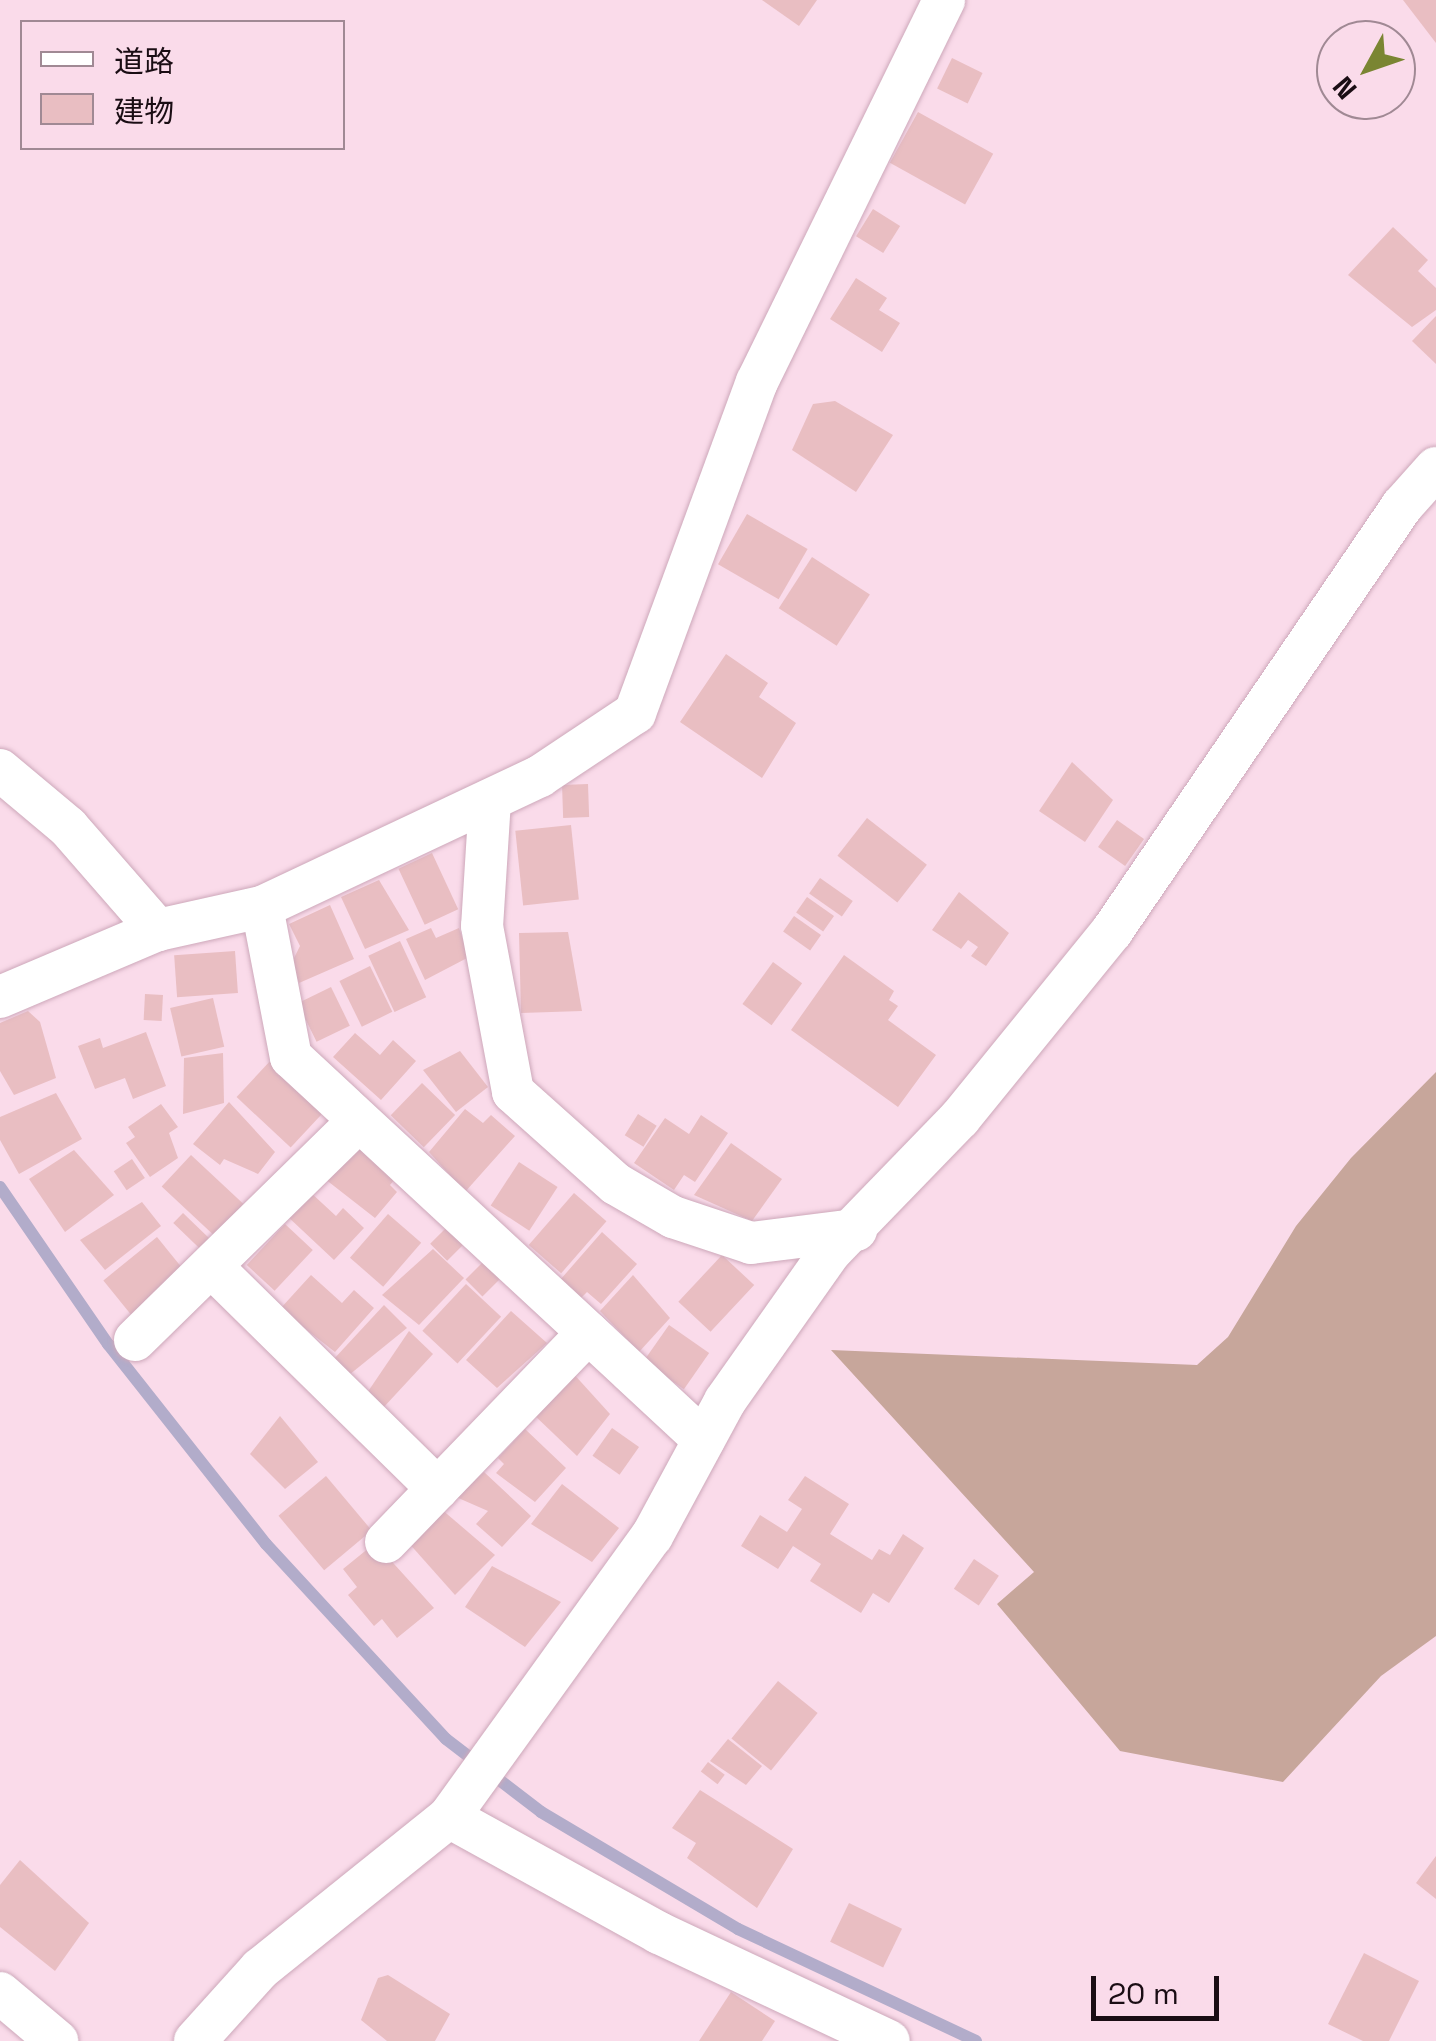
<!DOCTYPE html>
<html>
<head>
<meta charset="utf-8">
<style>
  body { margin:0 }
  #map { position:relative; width:1436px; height:2041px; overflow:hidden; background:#fadbea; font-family:"Space Grotesk","Noto Sans JP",sans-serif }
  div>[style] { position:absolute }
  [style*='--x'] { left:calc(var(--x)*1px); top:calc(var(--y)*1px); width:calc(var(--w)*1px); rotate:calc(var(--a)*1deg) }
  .forest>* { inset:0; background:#c7a69b }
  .stream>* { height:12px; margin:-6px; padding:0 6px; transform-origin:6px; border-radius:6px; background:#b2acca }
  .building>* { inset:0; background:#e9bec2; transform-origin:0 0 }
  .roads { filter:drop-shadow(0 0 2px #cda8ba) drop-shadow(0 0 2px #cda8ba) }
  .minor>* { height:42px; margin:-21px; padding:0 21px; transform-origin:21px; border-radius:21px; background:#fff }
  span { translate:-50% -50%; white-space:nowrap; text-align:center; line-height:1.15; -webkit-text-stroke:8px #fadbea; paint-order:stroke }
  .legend { position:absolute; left:20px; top:20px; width:325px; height:130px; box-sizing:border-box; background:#fadbea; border:2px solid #a08994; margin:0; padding:12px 18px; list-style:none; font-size:30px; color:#1a0d14 }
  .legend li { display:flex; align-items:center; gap:20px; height:50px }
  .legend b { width:50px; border:2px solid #a08994 }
  .north { position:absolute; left:1316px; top:20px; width:100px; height:100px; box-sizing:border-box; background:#fadbea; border:2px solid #a08994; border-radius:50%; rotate:230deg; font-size:28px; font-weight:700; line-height:40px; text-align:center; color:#1a0d14 }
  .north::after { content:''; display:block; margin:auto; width:35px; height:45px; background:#7a8532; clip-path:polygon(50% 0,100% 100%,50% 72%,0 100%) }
  .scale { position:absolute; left:1091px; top:1976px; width:128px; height:45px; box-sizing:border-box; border:5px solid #1a0d14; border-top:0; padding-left:12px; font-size:30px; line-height:35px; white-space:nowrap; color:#1a0d14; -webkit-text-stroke:8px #fadbea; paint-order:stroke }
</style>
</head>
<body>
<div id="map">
  <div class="forest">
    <i style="clip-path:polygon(1436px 1072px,1436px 1636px,1381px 1676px,1283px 1782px,1120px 1751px,997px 1604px,1034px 1572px,831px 1350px,1197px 1365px,1228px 1337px,1296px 1226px,1351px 1158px)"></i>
  </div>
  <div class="stream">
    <i style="--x:0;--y:1187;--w:191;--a:55.5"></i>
    <i style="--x:108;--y:1344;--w:255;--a:51.7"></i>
    <i style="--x:266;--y:1544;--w:265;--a:47.3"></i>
    <i style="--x:446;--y:1739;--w:120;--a:37.5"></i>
    <i style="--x:541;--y:1812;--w:229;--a:30.7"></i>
    <i style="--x:738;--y:1929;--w:263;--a:25.2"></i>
  </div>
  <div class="building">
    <i style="clip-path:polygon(762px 0,817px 0,799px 26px)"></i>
    <i style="clip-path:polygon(1403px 0,1436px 0,1436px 43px)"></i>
    <i style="left:952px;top:58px;width:34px;height:34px;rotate:26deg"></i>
    <i style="left:918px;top:112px;width:86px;height:58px;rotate:29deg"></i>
    <i style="left:873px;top:209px;width:32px;height:32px;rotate:32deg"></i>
    <i style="clip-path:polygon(1393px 227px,1428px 260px,1418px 271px,1436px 288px,1436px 310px,1412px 327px,1348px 275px)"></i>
    <i style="clip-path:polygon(856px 278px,887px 298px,879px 310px,900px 323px,882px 352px,830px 319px)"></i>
    <i style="clip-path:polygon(1436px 316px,1436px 364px,1412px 341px)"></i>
    <i style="clip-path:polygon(835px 401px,893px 435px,856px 492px,792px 450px,813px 404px)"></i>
    <i style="left:747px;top:514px;width:70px;height:58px;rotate:30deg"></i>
    <i style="left:812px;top:557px;width:69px;height:61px;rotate:33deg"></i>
    <i style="clip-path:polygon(726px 654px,768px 683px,759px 697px,796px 723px,762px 778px,680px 722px)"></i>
    <i style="clip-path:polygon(1072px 762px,1113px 800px,1085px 842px,1039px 811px)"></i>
    <i style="left:588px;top:784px;width:33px;height:26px;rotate:88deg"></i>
    <i style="left:867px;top:818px;width:76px;height:48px;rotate:38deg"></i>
    <i style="left:1117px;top:820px;width:33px;height:33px;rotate:35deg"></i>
    <i style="left:571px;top:825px;width:75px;height:56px;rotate:84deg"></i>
    <i style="left:432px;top:853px;width:62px;height:37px;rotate:65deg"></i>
    <i style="left:820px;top:878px;width:40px;height:19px;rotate:35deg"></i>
    <i style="clip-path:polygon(379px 880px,409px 930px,365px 949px,341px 897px)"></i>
    <i style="clip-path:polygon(959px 892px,1009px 933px,986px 966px,971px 956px,978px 947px,968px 940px,961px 949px,932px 930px)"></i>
    <i style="left:807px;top:897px;width:33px;height:19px;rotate:35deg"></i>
    <i style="clip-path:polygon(330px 905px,354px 959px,299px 983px,291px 964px,300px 946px,289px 924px)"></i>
    <i style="left:794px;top:916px;width:33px;height:19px;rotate:35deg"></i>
    <i style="clip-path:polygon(431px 928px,436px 938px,459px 928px,469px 957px,425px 980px,406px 939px)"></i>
    <i style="clip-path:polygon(568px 932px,582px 1011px,521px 1013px,519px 933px)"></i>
    <i style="left:400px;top:941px;width:62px;height:35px;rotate:65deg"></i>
    <i style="left:235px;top:951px;width:42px;height:61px;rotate:86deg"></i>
    <i style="clip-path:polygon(844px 955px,894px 991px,889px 1000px,898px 1006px,888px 1020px,936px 1055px,898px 1107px,791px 1030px)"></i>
    <i style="left:773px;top:962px;width:36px;height:52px;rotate:36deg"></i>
    <i style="left:370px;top:966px;width:51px;height:34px;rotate:64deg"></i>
    <i style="left:331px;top:987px;width:43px;height:37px;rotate:64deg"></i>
    <i style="left:145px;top:994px;width:18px;height:26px;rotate:3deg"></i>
    <i style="left:213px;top:998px;width:50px;height:44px;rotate:77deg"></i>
    <i style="clip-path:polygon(28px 1011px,40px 1022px,56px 1078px,14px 1095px,0 1071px,0 1023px)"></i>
    <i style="clip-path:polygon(146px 1032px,166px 1086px,133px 1099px,125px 1078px,95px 1089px,78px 1046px,100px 1038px,103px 1048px)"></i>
    <i style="clip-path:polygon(355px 1033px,380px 1055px,393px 1040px,416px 1061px,381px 1100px,333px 1057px)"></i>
    <i style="clip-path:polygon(460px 1051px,488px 1087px,456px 1112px,423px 1070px)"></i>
    <i style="clip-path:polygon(223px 1053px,224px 1103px,183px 1114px,184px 1058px)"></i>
    <i style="left:272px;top:1059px;width:74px;height:52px;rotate:43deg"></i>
    <i style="left:422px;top:1083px;width:46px;height:45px;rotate:44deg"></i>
    <i style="clip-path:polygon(56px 1093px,82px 1139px,19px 1174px,0 1140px,0 1117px)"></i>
    <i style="clip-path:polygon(229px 1102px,275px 1152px,258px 1174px,224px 1159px,220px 1165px,193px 1144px)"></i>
    <i style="clip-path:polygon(161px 1104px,178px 1127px,169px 1133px,178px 1158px,150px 1177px,126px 1143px,135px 1137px,128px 1127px)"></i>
    <i style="clip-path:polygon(465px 1109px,483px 1123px,491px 1115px,515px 1136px,465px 1192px,429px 1152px)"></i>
    <i style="left:638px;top:1114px;width:22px;height:25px;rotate:32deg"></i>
    <i style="clip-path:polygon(701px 1115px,728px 1133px,695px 1182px,684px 1175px,674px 1190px,634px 1163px,665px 1118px,689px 1134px)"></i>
    <i style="clip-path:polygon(355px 1143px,395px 1179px,390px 1185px,397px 1192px,375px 1218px,325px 1179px)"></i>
    <i style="clip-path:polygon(731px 1143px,782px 1179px,752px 1221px,694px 1195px)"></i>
    <i style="clip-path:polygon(74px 1150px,114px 1195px,65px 1232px,29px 1179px)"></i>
    <i style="left:191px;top:1155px;width:74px;height:43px;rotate:43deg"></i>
    <i style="left:132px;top:1159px;width:23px;height:22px;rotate:56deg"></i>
    <i style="left:519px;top:1162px;width:46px;height:52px;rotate:33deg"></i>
    <i style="clip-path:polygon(309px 1191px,336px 1216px,343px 1208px,364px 1228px,334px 1260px,286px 1215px)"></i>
    <i style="left:574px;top:1193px;width:43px;height:69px;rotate:41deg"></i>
    <i style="clip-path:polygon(142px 1202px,161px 1226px,105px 1270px,80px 1240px)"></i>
    <i style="left:183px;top:1213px;width:49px;height:14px;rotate:44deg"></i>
    <i style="left:388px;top:1214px;width:44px;height:58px;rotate:41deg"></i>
    <i style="left:285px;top:1224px;width:38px;height:56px;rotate:43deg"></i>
    <i style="left:450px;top:1224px;width:24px;height:28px;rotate:45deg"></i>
    <i style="clip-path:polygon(602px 1232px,637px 1264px,601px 1304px,587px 1292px,580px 1299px,560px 1280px)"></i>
    <i style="left:157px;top:1237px;width:46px;height:69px;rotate:51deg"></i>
    <i style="clip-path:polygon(433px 1249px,464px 1278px,419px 1325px,382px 1295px)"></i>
    <i style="left:722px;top:1255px;width:44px;height:64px;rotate:43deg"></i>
    <i style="left:486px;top:1259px;width:24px;height:29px;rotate:45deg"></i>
    <i style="clip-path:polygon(311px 1275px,342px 1303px,354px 1290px,374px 1308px,335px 1352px,280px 1309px)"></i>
    <i style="clip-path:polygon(633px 1275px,670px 1318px,639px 1352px,600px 1311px)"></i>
    <i style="left:466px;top:1284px;width:48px;height:64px;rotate:43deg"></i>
    <i style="clip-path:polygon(384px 1305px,407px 1328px,349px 1375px,333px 1360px)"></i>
    <i style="clip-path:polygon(511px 1311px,547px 1343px,497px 1388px,466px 1360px)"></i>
    <i style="left:669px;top:1325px;width:49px;height:44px;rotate:35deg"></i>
    <i style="clip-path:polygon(409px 1331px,433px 1354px,383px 1408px,367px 1393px)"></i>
    <i style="clip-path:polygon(571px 1371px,610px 1414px,577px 1456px,532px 1413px)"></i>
    <i style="clip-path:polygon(280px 1416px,318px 1462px,285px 1489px,250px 1454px)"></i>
    <i style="left:612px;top:1428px;width:33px;height:34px;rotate:35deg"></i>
    <i style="clip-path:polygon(525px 1429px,566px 1468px,535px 1502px,496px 1473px,504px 1464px,498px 1458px)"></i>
    <i style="clip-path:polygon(484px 1472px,531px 1516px,502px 1547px,476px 1524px,488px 1511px,456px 1497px)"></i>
    <i style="left:326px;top:1476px;width:71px;height:62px;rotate:50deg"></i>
    <i style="clip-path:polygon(805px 1476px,849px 1504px,830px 1534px,872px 1560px,879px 1549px,890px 1555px,903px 1534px,924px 1548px,889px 1603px,873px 1593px,861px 1613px,810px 1581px,821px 1564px,793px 1546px,778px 1569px,741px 1546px,760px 1515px,787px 1532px,802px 1509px,788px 1500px)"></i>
    <i style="clip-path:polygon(562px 1484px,619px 1528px,592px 1562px,531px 1524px)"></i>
    <i style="clip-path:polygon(440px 1508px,495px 1555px,455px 1595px,407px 1541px)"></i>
    <i style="clip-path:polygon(375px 1543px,434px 1608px,397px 1638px,382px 1619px,374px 1626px,348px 1595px,357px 1587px,343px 1569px)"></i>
    <i style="left:974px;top:1559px;width:30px;height:36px;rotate:34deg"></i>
    <i style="clip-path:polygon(492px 1566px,561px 1602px,525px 1647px,465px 1607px)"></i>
    <i style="left:778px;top:1681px;width:51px;height:74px;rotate:39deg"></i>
    <i style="clip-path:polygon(728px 1739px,762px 1766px,746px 1785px,710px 1761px)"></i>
    <i style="left:708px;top:1762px;width:21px;height:12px;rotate:37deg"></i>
    <i style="clip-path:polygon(700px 1790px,793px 1849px,757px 1908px,687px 1858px,696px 1843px,672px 1828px)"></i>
    <i style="clip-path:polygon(1436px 1856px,1436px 1899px,1416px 1883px)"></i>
    <i style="clip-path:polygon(20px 1860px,89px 1923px,55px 1971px,0 1927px,0 1885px)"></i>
    <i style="left:849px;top:1903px;width:59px;height:43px;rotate:26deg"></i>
    <i style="clip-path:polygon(1364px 1953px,1419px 1981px,1389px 2041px,1363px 2041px,1328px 2024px)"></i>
    <i style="clip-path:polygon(388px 1975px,450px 2014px,435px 2041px,387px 2041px,361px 2020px,378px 1978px)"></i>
    <i style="clip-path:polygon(731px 1992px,775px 2021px,762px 2041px,699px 2041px)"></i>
  </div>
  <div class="roads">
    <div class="minor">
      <i style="--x:0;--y:770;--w:89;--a:40"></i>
      <i style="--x:68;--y:827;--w:137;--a:48.9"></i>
      <i style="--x:490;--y:800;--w:126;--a:93.6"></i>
      <i style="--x:482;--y:926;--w:169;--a:79.4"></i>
      <i style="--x:513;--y:1092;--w:138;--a:41.8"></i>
      <i style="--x:616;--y:1184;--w:66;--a:30.1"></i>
      <i style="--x:673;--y:1217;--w:82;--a:18.4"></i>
      <i style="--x:751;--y:1243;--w:106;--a:-7.1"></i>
      <i style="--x:262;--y:907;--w:153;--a:79.1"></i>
      <i style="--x:291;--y:1057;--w:563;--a:42.84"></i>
      <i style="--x:0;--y:997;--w:172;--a:-23"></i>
      <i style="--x:158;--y:930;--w:107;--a:-12.5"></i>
      <i style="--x:262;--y:907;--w:307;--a:-25.2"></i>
      <i style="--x:540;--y:776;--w:114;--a:-33.6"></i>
      <i style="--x:635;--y:713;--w:353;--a:-69.8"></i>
      <i style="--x:757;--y:382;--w:425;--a:-63.9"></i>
      <i style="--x:213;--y:1268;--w:315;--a:44.5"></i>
      <i style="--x:135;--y:1340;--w:313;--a:-44.4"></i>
      <i style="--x:386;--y:1542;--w:291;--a:-46"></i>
      <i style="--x:449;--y:1817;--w:240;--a:28.9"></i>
      <i style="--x:659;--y:1933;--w:254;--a:25.2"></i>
      <i style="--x:0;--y:1993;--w:75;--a:40.1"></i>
      <i style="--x:195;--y:2041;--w:97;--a:-47.9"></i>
      <i style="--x:260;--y:1969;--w:243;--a:-38.8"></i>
      <i style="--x:449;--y:1817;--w:347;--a:-54.2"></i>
      <i style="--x:652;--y:1536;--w:153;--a:-61.6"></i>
      <i style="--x:725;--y:1401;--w:184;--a:-54.8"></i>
      <i style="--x:831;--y:1251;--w:185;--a:-45.9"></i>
      <i style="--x:960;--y:1118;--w:241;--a:-50.9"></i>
      <i style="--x:1112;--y:931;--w:515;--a:-55.69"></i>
      <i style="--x:1402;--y:506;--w:51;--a:-48.2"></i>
    </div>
  </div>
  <ul class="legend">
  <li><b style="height:12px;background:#fff"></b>道路</li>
  <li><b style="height:28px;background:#e9bec2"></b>建物</li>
  </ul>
  <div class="north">N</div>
  <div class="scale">20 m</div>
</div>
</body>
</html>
